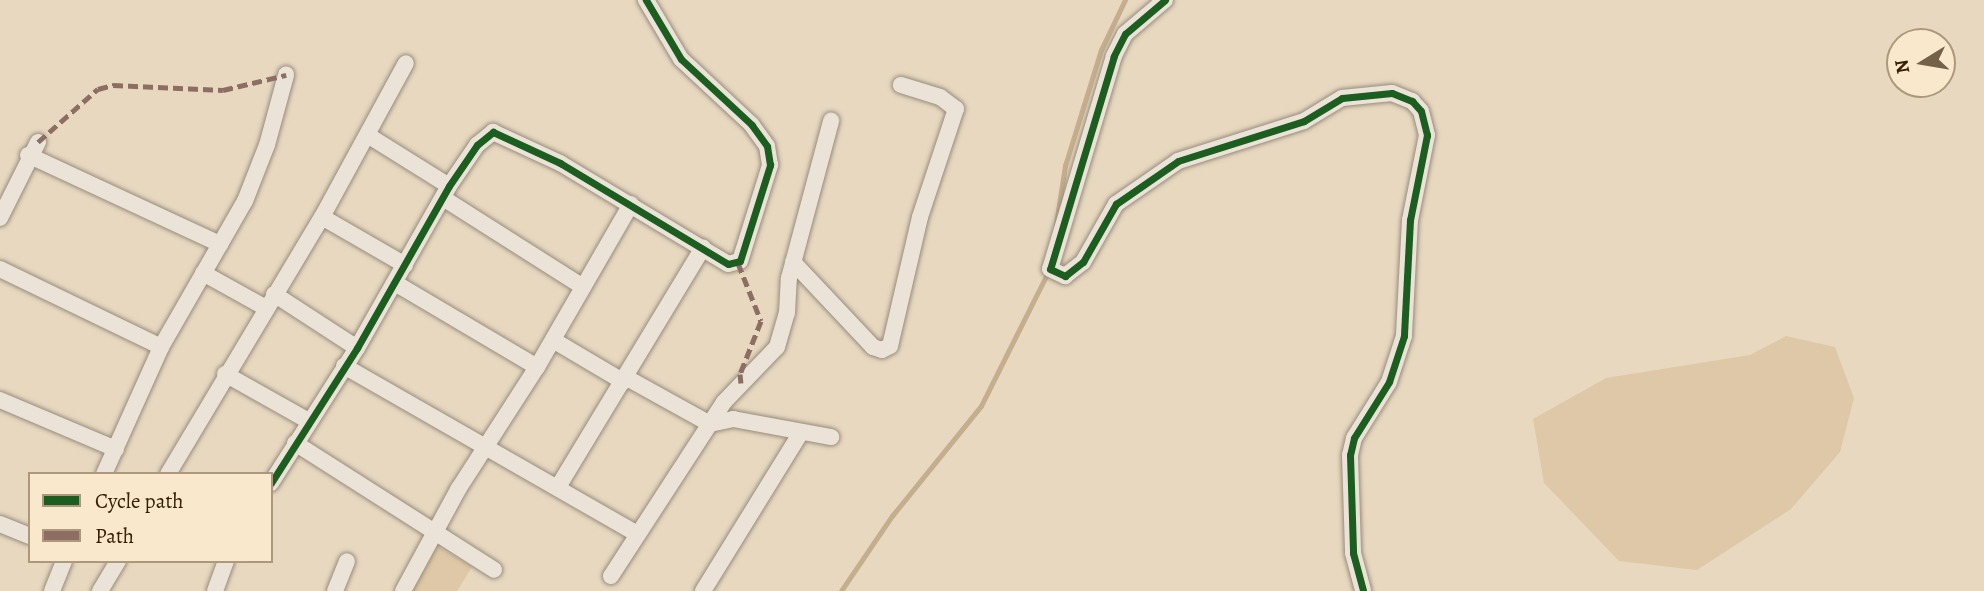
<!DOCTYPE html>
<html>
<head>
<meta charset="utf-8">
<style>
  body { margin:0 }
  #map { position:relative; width:1984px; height:591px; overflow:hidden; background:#e8d8c0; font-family:Alegreya,serif }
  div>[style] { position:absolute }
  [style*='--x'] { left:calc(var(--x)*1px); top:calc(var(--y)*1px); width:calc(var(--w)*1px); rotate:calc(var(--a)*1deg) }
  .green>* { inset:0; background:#dfc8a7 }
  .stream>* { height:4.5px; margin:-2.25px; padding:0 2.25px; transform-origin:2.25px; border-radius:2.25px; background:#c5ae8d }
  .roads { filter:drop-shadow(0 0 2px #978c7b) drop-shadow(0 0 2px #978c7b) }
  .minor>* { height:16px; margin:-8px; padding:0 8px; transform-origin:8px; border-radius:8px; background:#ebe3d7 }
  .quiet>* { height:5px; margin-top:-2.5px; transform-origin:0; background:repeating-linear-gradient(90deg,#8d6e63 0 10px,transparent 0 15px) }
  .cycleway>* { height:7px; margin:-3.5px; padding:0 3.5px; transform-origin:3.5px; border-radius:3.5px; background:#1b5e20 }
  span { translate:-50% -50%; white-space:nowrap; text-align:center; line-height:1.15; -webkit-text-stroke:7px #fae8cc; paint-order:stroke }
  .legend { position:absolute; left:28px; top:472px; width:245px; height:91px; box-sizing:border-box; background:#fae8cc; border:2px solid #ac987d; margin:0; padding:9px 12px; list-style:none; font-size:21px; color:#362107 }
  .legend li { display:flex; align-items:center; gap:14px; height:35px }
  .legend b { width:35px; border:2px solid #ac987d }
  .north { position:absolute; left:1886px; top:28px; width:70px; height:70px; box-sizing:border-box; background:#fae8cc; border:2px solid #ac987d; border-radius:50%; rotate:259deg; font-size:19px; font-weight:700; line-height:28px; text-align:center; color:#362107 }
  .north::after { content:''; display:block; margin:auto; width:24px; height:32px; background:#746148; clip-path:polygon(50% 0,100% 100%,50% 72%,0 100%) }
</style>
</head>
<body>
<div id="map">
  <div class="green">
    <i style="clip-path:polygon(1786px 336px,1835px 347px,1854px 398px,1840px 452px,1791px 509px,1697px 570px,1619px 561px,1544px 483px,1533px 419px,1606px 378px,1750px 355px)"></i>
    <i style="clip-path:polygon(437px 546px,472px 567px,457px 591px,409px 591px)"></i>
  </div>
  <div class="stream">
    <i style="--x:1056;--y:224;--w:59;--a:-81.2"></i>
    <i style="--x:1065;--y:166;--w:121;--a:-72.8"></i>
    <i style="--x:1101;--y:50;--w:55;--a:-64.4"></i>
    <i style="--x:841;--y:591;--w:91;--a:-55.8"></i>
    <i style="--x:892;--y:516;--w:141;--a:-51"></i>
    <i style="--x:981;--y:406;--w:152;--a:-63.4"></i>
  </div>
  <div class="roads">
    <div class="minor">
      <i style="--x:1165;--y:0;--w:52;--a:139.6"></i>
      <i style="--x:1125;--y:34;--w:25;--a:117"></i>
      <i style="--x:1114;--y:56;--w:222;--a:106.7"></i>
      <i style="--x:1050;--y:269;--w:17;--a:25"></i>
      <i style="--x:1065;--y:276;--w:23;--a:-38"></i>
      <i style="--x:1083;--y:262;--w:67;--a:-60.4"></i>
      <i style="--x:1116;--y:204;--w:75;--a:-34.7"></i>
      <i style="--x:1178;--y:161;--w:132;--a:-17.6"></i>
      <i style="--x:1304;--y:121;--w:44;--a:-31.2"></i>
      <i style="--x:1342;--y:98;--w:50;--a:-5.7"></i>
      <i style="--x:1392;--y:93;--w:22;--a:22"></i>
      <i style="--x:1412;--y:101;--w:13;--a:48"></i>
      <i style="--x:1421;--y:111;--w:25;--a:76"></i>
      <i style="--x:1427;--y:135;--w:87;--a:101.3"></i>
      <i style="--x:1410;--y:220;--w:116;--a:93"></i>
      <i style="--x:1404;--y:336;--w:48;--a:108.1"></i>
      <i style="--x:1389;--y:382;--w:66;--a:122"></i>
      <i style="--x:1354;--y:438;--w:17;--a:103"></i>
      <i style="--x:1350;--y:455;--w:98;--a:88.2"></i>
      <i style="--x:1353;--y:553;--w:39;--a:75"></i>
      <i style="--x:369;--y:136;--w:94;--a:32"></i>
      <i style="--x:28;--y:155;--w:212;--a:24.9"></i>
      <i style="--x:443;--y:198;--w:166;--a:32.4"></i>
      <i style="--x:322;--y:217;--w:96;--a:30"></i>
      <i style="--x:0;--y:218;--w:85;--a:-63.4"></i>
      <i style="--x:793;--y:262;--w:117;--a:46.7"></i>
      <i style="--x:873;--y:347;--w:9;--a:18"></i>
      <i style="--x:882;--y:350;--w:9;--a:-27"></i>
      <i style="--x:890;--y:346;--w:132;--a:-76.9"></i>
      <i style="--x:920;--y:217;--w:114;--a:-71.6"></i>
      <i style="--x:956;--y:109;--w:20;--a:-143"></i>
      <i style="--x:940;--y:97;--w:41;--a:-162.9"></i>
      <i style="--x:0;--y:269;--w:179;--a:25.8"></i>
      <i style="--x:203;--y:273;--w:70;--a:29.1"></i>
      <i style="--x:395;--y:283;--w:165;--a:30.6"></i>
      <i style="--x:274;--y:294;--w:99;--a:33"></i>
      <i style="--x:553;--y:340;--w:82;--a:30.6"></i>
      <i style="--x:344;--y:366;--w:338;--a:29.8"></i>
      <i style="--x:225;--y:374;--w:94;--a:29.3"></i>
      <i style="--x:627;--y:378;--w:95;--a:29"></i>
      <i style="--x:710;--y:424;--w:24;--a:-12"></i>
      <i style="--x:733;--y:419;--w:100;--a:10.4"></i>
      <i style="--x:0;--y:400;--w:126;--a:22.9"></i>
      <i style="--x:295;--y:443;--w:236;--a:32.5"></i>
      <i style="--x:104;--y:474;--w:139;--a:-65.8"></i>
      <i style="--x:161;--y:347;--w:168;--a:-60.1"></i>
      <i style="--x:245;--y:201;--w:60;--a:-68.6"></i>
      <i style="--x:267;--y:145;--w:73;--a:-74.8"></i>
      <i style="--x:168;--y:474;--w:300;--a:-59.1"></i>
      <i style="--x:322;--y:217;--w:175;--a:-61.4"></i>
      <i style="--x:271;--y:483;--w:160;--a:-57.5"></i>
      <i style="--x:357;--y:348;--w:186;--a:-60.4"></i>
      <i style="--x:449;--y:186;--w:50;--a:-55.7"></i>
      <i style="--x:477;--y:145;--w:21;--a:-39"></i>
      <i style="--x:493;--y:132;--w:74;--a:24.8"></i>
      <i style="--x:560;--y:163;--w:196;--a:31"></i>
      <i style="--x:728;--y:264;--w:12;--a:-14"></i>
      <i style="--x:740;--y:261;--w:101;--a:-72.6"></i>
      <i style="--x:770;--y:165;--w:19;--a:-99"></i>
      <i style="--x:767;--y:146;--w:26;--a:-126"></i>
      <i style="--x:752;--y:125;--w:97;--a:-137.1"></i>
      <i style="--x:681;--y:59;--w:69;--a:-120.7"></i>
      <i style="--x:558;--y:487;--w:280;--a:-58.8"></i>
      <i style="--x:0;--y:524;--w:32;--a:22"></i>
      <i style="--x:611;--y:576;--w:207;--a:-57"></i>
      <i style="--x:724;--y:402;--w:76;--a:-46.1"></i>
      <i style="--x:777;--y:347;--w:35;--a:-74"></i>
      <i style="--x:787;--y:313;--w:35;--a:-87"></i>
      <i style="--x:789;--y:278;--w:163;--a:-75"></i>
      <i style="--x:52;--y:591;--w:32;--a:-68"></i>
      <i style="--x:100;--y:591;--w:35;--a:-59"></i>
      <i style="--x:215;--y:591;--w:32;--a:-70"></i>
      <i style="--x:335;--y:591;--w:32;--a:-68"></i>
      <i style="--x:403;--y:591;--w:117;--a:-61.5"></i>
      <i style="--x:459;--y:488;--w:144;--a:-57.2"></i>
      <i style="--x:537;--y:367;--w:188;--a:-60"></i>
      <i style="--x:703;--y:591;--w:185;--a:-58.3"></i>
    </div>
  </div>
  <div class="quiet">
    <i style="--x:38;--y:142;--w:80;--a:-41.5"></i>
    <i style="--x:98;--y:89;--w:16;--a:-15"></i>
    <i style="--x:113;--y:85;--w:110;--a:2.6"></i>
    <i style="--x:223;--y:90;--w:65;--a:-13.4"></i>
    <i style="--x:738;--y:263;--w:62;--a:68.4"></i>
    <i style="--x:761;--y:321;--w:57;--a:111.6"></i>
    <i style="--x:740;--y:374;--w:9;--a:84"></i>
  </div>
  <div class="cycleway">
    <i style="--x:1165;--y:0;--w:52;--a:139.6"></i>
    <i style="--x:1125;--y:34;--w:25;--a:117"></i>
    <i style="--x:1114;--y:56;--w:222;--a:106.7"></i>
    <i style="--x:1050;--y:269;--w:17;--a:25"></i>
    <i style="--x:1065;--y:276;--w:23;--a:-38"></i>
    <i style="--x:1083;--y:262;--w:67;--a:-60.4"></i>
    <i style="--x:1116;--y:204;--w:75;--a:-34.7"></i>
    <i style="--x:1178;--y:161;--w:132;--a:-17.6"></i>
    <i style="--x:1304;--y:121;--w:44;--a:-31.2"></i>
    <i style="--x:1342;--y:98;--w:50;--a:-5.7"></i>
    <i style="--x:1392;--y:93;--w:22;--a:22"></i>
    <i style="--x:1412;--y:101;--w:13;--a:48"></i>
    <i style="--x:1421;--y:111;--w:25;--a:76"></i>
    <i style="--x:1427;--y:135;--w:87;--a:101.3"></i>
    <i style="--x:1410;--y:220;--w:116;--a:93"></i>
    <i style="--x:1404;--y:336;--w:48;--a:108.1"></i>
    <i style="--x:1389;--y:382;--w:66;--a:122"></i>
    <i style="--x:1354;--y:438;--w:17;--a:103"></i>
    <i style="--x:1350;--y:455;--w:98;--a:88.2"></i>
    <i style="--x:1353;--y:553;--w:39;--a:75"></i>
    <i style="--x:271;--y:483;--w:160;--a:-57.5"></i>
    <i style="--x:357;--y:348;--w:186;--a:-60.4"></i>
    <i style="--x:449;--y:186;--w:50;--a:-55.7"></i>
    <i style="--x:477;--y:145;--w:21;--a:-39"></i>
    <i style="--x:493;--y:132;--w:74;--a:24.8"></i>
    <i style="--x:560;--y:163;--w:196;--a:31"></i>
    <i style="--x:728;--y:264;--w:12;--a:-14"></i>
    <i style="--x:740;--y:261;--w:101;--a:-72.6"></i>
    <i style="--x:770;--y:165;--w:19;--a:-99"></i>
    <i style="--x:767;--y:146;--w:26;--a:-126"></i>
    <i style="--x:752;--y:125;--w:97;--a:-137.1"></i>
    <i style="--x:681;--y:59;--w:69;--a:-120.7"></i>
  </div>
  <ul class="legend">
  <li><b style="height:9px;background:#1b5e20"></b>Cycle path</li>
  <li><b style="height:9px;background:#8d6e63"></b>Path</li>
  </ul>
  <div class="north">N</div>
</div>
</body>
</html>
